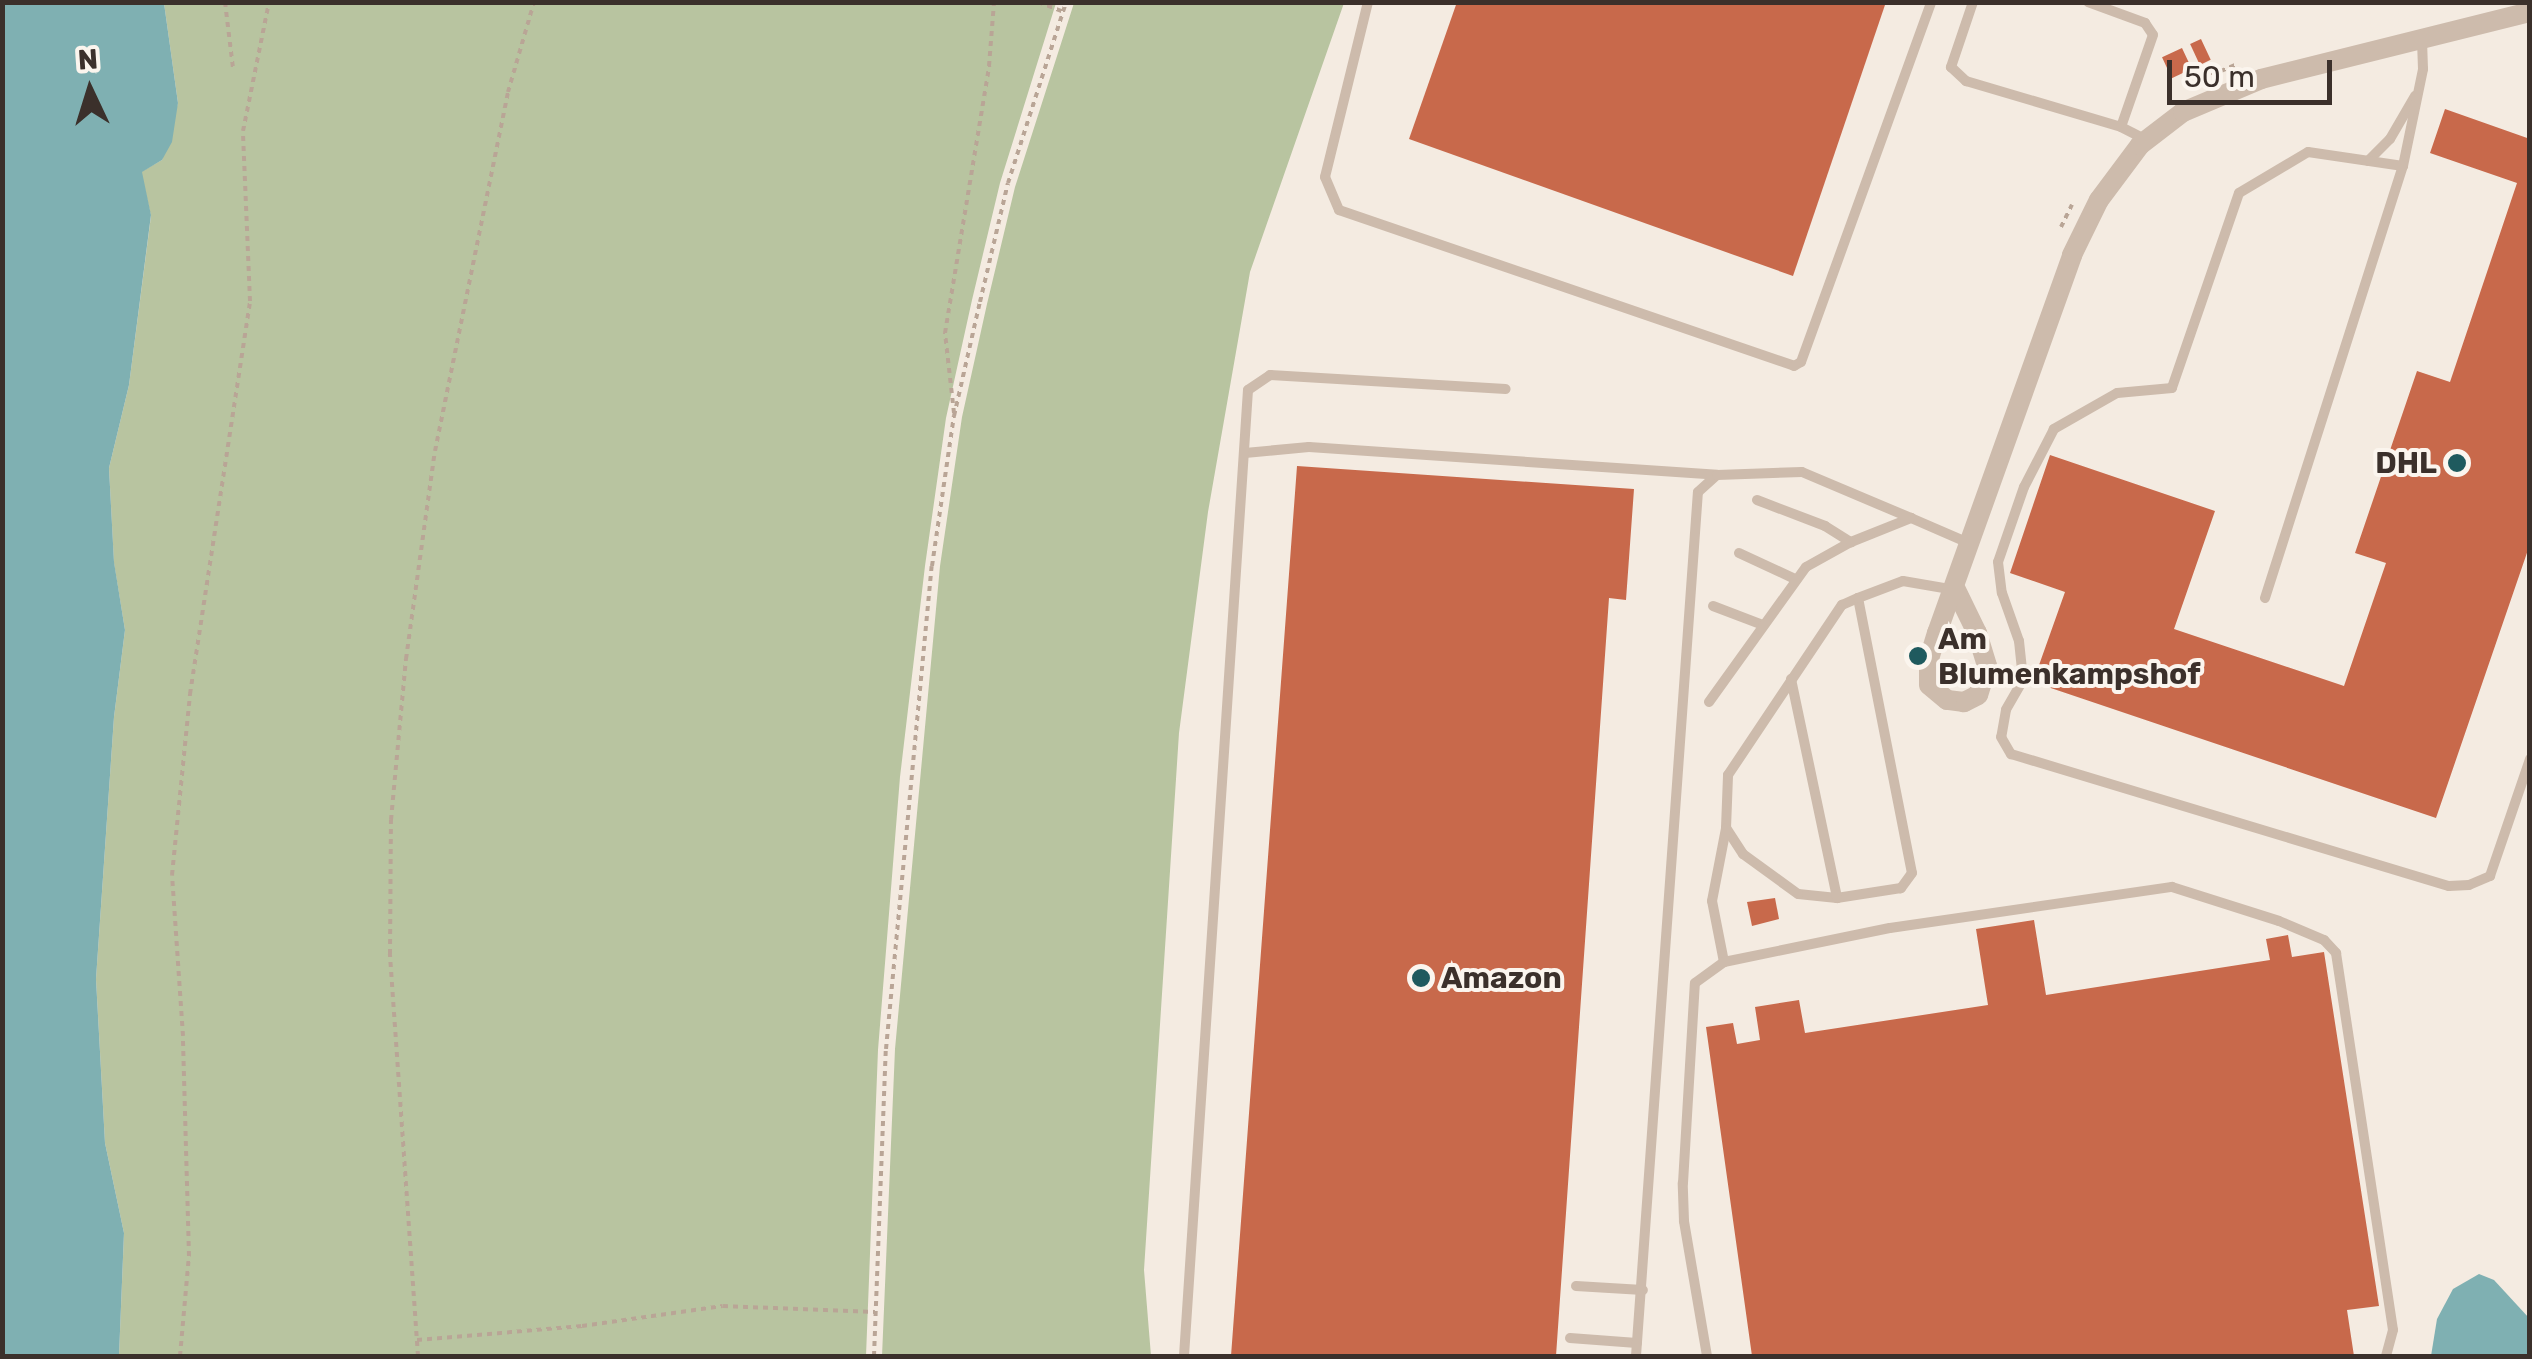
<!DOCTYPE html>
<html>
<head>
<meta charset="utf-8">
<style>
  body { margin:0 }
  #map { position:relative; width:2532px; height:1359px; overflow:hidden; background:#f4ebe1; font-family:Rubik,sans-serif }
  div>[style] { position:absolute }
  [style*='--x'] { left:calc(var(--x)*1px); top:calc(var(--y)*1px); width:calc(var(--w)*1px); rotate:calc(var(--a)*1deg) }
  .green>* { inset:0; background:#b8c4a0 }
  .water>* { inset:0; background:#7fb0b2 }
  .building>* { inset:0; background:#c8694b; transform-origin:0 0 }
  .path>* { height:4px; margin-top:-2px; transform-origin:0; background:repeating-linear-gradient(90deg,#b9a596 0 5px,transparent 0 10px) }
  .lane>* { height:10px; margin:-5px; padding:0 5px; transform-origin:5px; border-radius:5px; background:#cdbbac }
  .street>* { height:20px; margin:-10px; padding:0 10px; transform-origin:10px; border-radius:10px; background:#cdbbac }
  .dots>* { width:28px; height:28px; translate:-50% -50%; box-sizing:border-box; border:5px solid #fbf5ee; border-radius:50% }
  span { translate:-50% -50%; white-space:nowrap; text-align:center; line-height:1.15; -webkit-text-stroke:8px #fbf5ee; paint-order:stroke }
  .poi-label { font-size:30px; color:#3b302b; font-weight:700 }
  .right { translate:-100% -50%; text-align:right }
  .left { translate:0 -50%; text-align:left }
  .frame { position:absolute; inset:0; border:5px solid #3b302b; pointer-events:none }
  .north { position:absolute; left:40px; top:40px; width:100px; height:100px; -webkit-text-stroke:8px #fbf5ee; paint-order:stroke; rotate:356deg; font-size:28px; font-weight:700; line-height:40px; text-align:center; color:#3b302b }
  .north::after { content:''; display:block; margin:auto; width:35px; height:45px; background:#3b302b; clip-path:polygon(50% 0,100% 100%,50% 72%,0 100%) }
  .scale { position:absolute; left:2167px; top:60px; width:165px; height:45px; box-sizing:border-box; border:5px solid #3b302b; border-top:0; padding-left:12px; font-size:30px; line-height:35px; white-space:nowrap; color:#3b302b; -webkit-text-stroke:8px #fbf5ee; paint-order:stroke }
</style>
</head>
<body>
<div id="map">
  <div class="green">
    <i style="clip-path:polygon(164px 3px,1056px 3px,1000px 183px,972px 300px,946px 418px,925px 566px,900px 777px,878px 1050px,866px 1356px,119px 1356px,124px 1233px,105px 1143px,96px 979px,114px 717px,125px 630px,114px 563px,109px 468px,129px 385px,151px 216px,141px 172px,162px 160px,178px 103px)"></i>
    <i style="clip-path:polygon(1074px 3px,1344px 3px,1250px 272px,1208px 512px,1179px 733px,1144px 1270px,1151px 1356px,882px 1356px,895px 1049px,940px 566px,962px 417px,987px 304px,1015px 187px)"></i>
  </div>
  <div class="water">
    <i style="clip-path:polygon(3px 2px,164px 3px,178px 103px,172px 142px,162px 160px,142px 172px,151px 215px,129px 385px,109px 468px,114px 562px,125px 630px,114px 717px,96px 979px,105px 1143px,124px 1233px,119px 1356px,3px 1356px)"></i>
    <i style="clip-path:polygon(2479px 1274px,2494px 1280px,2529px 1318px,2529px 1356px,2431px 1356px,2437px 1319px,2453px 1289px)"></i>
  </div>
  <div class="building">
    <i style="clip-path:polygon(1457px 2px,1886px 2px,1793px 276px,1409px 139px)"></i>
    <i style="left:2201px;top:39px;width:23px;height:12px;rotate:65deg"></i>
    <i style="left:2182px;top:48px;width:23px;height:22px;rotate:65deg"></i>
    <i style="clip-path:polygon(2445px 109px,2530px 139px,2530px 544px,2436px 818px,2033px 682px,2065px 592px,2010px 573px,2050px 455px,2215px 511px,2174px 629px,2344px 686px,2386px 563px,2355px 553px,2417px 371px,2450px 382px,2517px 183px,2430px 153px)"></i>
    <i style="clip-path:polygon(1297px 466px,1634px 489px,1626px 600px,1609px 598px,1556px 1356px,1231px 1356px)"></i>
    <i style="clip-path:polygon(1775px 898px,1779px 919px,1752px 926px,1747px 902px)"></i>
    <i style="clip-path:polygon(2034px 920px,2046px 995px,2270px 960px,2266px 939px,2288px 935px,2292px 957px,2324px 952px,2379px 1306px,2347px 1310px,2354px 1356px,1752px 1356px,1706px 1027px,1733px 1023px,1737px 1044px,1760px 1040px,1755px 1007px,1799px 1000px,1805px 1033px,1988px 1005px,1976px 929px)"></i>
  </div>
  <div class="path">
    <i style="--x:225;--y:2;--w:66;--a:83.1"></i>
    <i style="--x:1038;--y:2;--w:26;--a:21"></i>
    <i style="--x:2193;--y:83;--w:46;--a:-23.2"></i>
    <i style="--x:2061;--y:227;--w:25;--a:-64"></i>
    <i style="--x:954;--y:413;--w:81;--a:-96.4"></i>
    <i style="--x:945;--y:333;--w:271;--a:-80.6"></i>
    <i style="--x:989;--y:66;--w:64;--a:-85.5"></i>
    <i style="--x:417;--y:1340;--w:166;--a:-4.8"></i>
    <i style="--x:582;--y:1326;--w:142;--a:-8.1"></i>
    <i style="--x:723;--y:1306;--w:152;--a:2.3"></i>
    <i style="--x:180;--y:1356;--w:100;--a:-84.9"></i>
    <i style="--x:189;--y:1256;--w:220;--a:-91.6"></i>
    <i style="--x:183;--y:1036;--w:161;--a:-93.9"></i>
    <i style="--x:172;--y:875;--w:182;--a:-84.3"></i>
    <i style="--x:190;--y:694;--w:398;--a:-81.3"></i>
    <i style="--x:250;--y:301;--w:170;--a:-92.4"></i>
    <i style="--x:243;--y:131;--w:132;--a:-78.6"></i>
    <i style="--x:418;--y:1356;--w:403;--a:-94"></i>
    <i style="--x:390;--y:954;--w:134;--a:-89.6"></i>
    <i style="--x:391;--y:820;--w:162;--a:-84.7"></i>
    <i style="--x:406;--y:659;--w:210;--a:-82.1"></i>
    <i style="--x:435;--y:451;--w:366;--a:-78.5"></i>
    <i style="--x:508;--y:92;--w:94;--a:-73.9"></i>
    <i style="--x:874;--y:1356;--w:307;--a:-87.8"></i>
    <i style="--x:886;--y:1049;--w:485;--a:-84.6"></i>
    <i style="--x:932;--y:566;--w:152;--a:-81.7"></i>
    <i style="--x:954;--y:416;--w:117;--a:-77.2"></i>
    <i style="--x:980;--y:302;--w:122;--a:-76.8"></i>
    <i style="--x:1008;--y:183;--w:190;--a:-72.2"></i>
  </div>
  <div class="lane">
    <i style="--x:1368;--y:2;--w:180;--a:103.8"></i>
    <i style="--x:1325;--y:177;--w:36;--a:67"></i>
    <i style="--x:1339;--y:210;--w:481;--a:18.9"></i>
    <i style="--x:1794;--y:366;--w:8;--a:-30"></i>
    <i style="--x:1801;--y:362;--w:383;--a:-70.1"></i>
    <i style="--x:1973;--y:2;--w:69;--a:108.7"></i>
    <i style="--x:1951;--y:67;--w:21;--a:43"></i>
    <i style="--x:1966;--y:81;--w:162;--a:16.5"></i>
    <i style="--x:2121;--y:127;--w:27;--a:27"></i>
    <i style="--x:2088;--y:2;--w:61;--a:20.2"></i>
    <i style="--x:2145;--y:23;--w:14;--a:56"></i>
    <i style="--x:2153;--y:35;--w:97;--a:109.2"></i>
    <i style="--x:2368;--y:161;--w:31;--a:-45"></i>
    <i style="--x:2390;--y:139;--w:50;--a:-59.8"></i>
    <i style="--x:2403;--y:166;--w:99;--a:-78.3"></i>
    <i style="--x:2423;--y:69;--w:30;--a:-92"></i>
    <i style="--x:1245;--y:453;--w:64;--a:-5.4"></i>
    <i style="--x:1309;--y:447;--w:409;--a:3.9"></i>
    <i style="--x:1757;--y:500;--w:73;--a:20.9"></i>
    <i style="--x:1825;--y:526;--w:31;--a:32"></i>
    <i style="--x:1739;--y:553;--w:62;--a:24.9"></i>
    <i style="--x:1858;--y:598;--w:280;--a:78.9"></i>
    <i style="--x:1912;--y:873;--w:19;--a:126"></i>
    <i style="--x:1901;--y:888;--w:65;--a:171.1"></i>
    <i style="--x:1837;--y:898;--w:39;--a:-174"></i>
    <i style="--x:1798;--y:894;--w:68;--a:-144"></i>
    <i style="--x:1743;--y:854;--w:31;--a:-123"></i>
    <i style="--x:1726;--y:828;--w:53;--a:-87.8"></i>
    <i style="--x:1728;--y:775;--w:205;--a:-56.2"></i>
    <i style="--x:1842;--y:605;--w:17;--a:-24"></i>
    <i style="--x:1858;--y:598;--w:48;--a:-20.7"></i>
    <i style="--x:1903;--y:581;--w:53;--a:9.8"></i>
    <i style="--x:2265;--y:598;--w:454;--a:-72.3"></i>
    <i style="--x:2403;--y:166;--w:96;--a:-171.6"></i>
    <i style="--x:2308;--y:152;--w:80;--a:149.3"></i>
    <i style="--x:2239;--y:193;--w:206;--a:109"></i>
    <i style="--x:2172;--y:388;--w:55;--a:174.8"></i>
    <i style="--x:2117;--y:393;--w:73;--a:150.3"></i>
    <i style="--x:2054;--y:429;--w:65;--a:117.3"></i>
    <i style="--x:2024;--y:487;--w:79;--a:109.1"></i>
    <i style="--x:1998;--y:562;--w:31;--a:83"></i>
    <i style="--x:2002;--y:593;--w:51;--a:70.5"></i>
    <i style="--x:2019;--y:641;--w:39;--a:84"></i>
    <i style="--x:2023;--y:680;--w:34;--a:120"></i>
    <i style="--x:2006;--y:710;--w:27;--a:100"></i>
    <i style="--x:2001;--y:737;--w:20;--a:60"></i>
    <i style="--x:2011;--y:754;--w:457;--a:16.8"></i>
    <i style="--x:2449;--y:886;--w:20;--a:-3"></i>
    <i style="--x:2469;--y:885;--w:23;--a:-23"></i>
    <i style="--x:2490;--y:876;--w:124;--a:-71.1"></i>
    <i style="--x:1713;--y:606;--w:53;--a:20.8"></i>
    <i style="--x:1791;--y:679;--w:224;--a:78.1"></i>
    <i style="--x:1709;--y:702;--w:166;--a:-54.3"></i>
    <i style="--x:1806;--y:567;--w:51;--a:-29.1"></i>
    <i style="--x:1851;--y:542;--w:65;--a:-21.8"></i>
    <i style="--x:1911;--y:518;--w:65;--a:23.4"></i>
    <i style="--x:1724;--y:962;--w:62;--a:-101.1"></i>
    <i style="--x:1712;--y:901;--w:74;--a:-79.1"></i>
    <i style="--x:1576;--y:1286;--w:67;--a:3.4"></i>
    <i style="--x:1570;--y:1338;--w:67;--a:4.3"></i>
    <i style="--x:1184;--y:1356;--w:968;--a:-86.21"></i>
    <i style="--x:1248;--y:390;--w:27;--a:-34"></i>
    <i style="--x:1270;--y:375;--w:236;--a:3.4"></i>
    <i style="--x:1636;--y:1356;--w:866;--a:-85.9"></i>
    <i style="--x:1698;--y:492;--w:25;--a:-42"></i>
    <i style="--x:1717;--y:475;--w:85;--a:-2"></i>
    <i style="--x:1802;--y:472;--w:118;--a:22.9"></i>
    <i style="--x:1707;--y:1356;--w:137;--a:-99.7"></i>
    <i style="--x:1684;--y:1221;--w:38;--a:-92"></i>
    <i style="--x:1683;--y:1183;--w:200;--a:-86.6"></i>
    <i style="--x:1695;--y:983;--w:36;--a:-36"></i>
    <i style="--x:1724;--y:962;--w:169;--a:-11.6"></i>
    <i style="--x:1890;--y:928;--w:285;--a:-8.3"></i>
    <i style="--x:2172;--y:887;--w:112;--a:17.6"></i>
    <i style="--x:2279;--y:921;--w:49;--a:22.9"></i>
    <i style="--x:2324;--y:940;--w:18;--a:47"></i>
    <i style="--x:2336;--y:953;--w:381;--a:81.4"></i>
    <i style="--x:2393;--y:1330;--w:27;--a:105"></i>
  </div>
  <div class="street">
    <i style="--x:1956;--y:590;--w:48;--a:64"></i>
    <i style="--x:1977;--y:633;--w:34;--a:73"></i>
    <i style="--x:1987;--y:666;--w:30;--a:107"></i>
    <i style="--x:1978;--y:695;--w:16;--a:153"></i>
    <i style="--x:1964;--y:702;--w:17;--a:-173"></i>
    <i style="--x:1947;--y:700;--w:23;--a:-140"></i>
    <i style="--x:1929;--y:685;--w:26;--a:-90"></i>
    <i style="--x:1929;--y:659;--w:27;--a:-73"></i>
    <i style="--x:1937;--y:633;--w:401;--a:-70.3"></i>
    <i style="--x:2072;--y:255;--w:61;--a:-63.9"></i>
    <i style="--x:2099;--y:200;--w:69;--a:-53.3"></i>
    <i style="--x:2140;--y:145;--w:54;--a:-37.5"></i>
    <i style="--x:2183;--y:112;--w:85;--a:-22.9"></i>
    <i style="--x:2261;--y:79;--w:277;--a:-14"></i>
  </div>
  <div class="dots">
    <i style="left:2457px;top:463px;background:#1f5a5e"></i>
    <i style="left:1918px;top:656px;background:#1f5a5e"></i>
    <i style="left:1421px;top:978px;background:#1f5a5e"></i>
  </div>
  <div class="poi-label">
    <span class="right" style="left:2437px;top:463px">DHL</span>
    <span class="left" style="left:1938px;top:656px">Am<br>Blumenkampshof</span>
    <span class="left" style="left:1441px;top:978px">Amazon</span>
  </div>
  <div class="frame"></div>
  <div class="north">N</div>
  <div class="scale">50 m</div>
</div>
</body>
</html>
